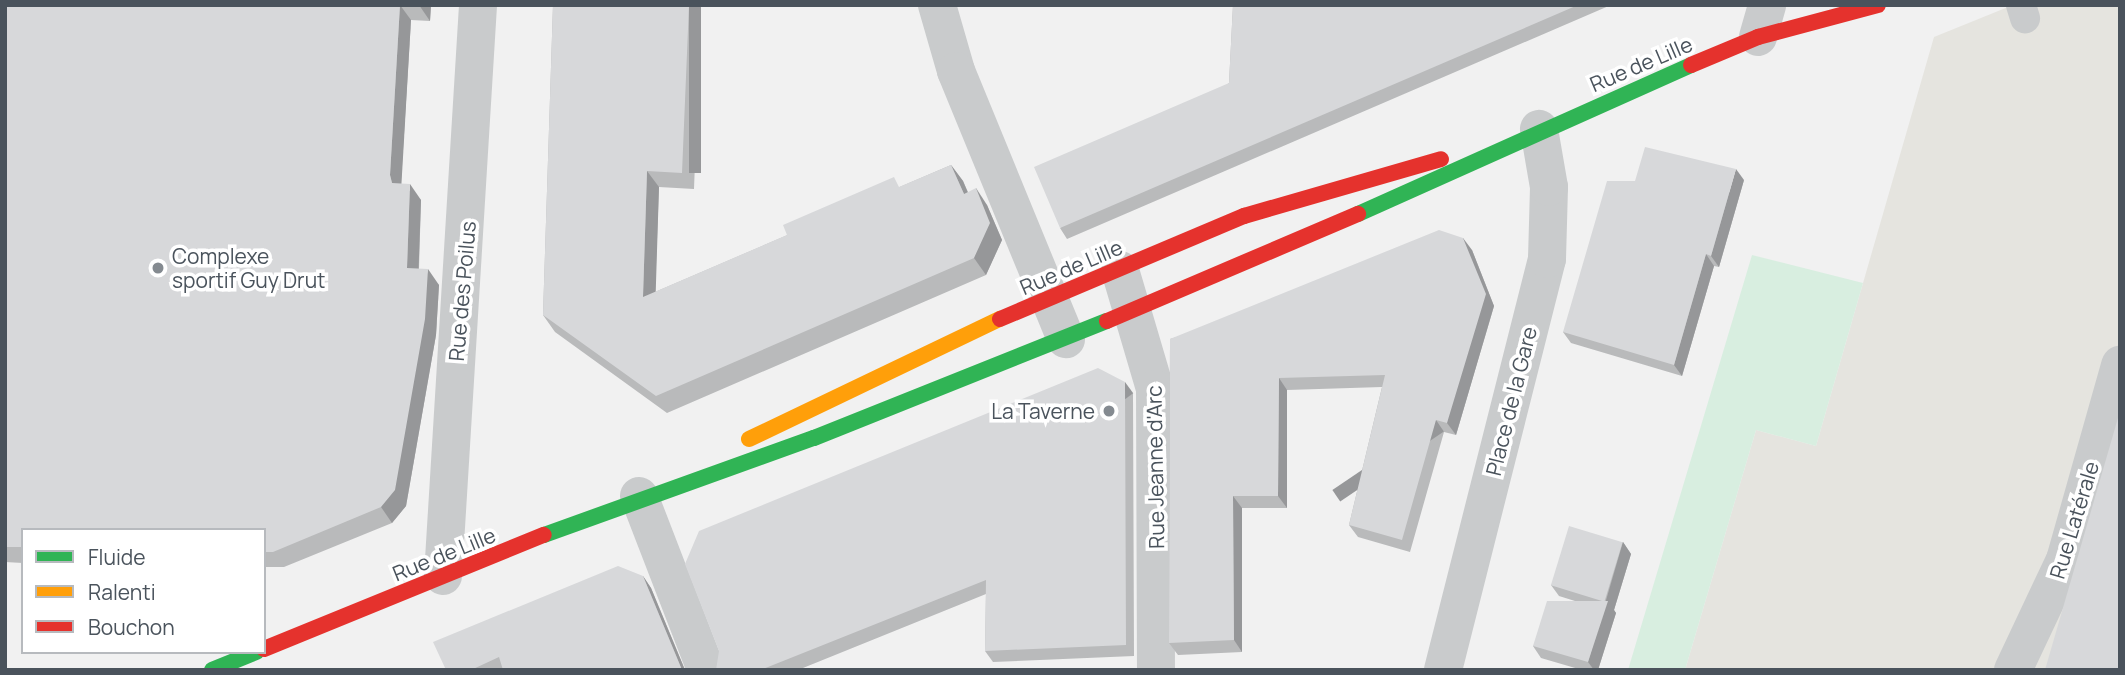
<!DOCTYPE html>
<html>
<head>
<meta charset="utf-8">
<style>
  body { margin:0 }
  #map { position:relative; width:2125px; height:675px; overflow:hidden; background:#f1f1f1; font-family:Manrope,sans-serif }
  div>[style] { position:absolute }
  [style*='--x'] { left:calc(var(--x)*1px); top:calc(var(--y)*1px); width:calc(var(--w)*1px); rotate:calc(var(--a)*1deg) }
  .commercial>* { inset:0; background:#e5e4df }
  .green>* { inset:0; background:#d8eee0 }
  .lane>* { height:30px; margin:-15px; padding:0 15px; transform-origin:15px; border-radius:15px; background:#c9cbcc }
  .street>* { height:38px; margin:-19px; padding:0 19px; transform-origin:19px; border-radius:19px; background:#c9cbcc }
  .fast>* { height:16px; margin:-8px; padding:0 8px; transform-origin:8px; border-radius:8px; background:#30b455 }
  .slow>* { height:16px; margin:-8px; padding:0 8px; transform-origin:8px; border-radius:8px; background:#ff9f0a }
  .jam>* { height:16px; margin:-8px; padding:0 8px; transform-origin:8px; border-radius:8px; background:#e5322d }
  .wall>* { inset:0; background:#b9babb }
  .shaded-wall>* { inset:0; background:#969799; transform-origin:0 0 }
  .building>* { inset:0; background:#d7d8da; transform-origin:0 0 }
  .dots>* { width:19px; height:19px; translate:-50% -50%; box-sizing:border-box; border:4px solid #fff; border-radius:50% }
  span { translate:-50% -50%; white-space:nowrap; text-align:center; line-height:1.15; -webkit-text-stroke:7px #fff; paint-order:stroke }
  .street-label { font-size:21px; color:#4a535c }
  .poi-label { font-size:21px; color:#4a535c }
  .left { translate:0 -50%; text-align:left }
  .right { translate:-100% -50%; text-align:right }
  .frame { position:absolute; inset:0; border:7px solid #4a535c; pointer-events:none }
  .legend { position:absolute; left:21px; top:528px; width:245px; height:126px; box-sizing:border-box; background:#fff; border:2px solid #b7babe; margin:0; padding:9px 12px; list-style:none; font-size:21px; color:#4a535c }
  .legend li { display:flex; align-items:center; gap:14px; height:35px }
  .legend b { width:35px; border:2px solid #b7babe }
</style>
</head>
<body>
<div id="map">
  <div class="commercial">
    <i style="clip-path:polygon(2013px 5px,2120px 5px,2120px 670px,1685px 670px,1756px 430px,1816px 446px,1934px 37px)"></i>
  </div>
  <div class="green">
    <i style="clip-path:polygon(1752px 255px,1863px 283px,1816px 446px,1756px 430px,1685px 670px,1628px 670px)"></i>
  </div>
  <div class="lane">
    <i style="--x:2021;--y:5;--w:14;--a:73"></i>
  </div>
  <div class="street">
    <i style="--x:937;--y:5;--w:69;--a:73.9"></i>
    <i style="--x:956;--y:71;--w:290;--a:67.7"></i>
    <i style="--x:1758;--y:37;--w:33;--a:-74"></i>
    <i style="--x:1120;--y:270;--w:124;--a:73.6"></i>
    <i style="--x:1155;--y:389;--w:281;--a:89.8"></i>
    <i style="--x:639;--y:496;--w:186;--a:68.9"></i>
    <i style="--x:443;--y:576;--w:572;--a:-86.49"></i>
    <i style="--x:1443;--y:670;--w:424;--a:-75.8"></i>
    <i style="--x:1547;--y:259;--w:72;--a:-88.4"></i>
    <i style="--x:1549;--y:187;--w:59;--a:-99.8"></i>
    <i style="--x:2013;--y:670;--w:122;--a:-64.7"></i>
    <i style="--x:2065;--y:560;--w:203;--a:-74.2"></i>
  </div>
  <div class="fast">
    <i style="--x:1358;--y:214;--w:365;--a:-24.1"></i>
    <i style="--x:544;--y:535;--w:287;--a:-19.8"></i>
    <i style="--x:814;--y:438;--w:315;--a:-21.8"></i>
    <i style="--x:212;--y:670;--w:48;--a:-22.2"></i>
  </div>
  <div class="slow">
    <i style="--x:749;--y:439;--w:278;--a:-25.6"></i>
  </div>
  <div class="jam">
    <i style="--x:1691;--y:65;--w:73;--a:-22.7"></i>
    <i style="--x:1758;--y:37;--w:124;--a:-14.9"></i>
    <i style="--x:1000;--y:319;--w:265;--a:-22.9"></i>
    <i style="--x:1244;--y:216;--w:205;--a:-16.1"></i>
    <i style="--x:1107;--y:321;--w:273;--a:-23.1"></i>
    <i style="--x:264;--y:649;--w:302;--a:-22.2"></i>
  </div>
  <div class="wall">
    <i style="clip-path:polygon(5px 5px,431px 5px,430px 21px,411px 20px,401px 184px,421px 200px,419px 269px,439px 285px,436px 335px,406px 506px,392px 523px,284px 567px,264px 567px,264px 530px,23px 530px,23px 563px,5px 562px)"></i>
    <i style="clip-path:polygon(553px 5px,701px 5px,694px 189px,659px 187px,655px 292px,951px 165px,963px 181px,968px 192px,987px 205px,1002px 240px,986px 275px,667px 413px,555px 332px,543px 315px)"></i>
    <i style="clip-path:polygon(1233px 5px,1611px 5px,1067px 239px,1060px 228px,1229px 83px)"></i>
    <i style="clip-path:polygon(1744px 180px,1719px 267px,1714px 266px,1682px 376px,1571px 343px,1563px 332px)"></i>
    <i style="clip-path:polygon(1472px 250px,1494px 306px,1456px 435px,1444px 432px,1410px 552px,1358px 537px,1349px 525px,1382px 387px,1287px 390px,1287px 508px,1242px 508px,1242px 652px,1178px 655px,1169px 643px,1170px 339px)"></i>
    <i style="clip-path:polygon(1133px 393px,1134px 656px,993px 662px,985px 651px,986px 594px,798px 670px,716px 670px)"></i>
    <i style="clip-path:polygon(1623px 542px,1631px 554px,1614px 610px,1616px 613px,1598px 670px,1582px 670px,1541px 658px,1533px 646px,1575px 601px,1559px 596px,1551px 585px)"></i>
    <i style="clip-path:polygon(643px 576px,651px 588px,685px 670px,446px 670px)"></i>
  </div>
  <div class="shaded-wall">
    <i style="clip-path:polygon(400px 5px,411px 20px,401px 191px,392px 183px,390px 175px)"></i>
    <i style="clip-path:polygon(419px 5px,431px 5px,430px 21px)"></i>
    <i style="left:689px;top:5px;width:12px;height:168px"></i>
    <i style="clip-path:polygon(951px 165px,963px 181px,975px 210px,964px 194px)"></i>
    <i style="clip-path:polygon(1736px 169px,1744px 180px,1719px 267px,1711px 256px)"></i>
    <i style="clip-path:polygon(647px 171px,659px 187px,655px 314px,643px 297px)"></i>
    <i style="clip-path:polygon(410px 184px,421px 200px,418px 284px,407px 268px)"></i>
    <i style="clip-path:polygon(976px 188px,987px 205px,1002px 240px,986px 275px,974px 258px)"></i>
    <i style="clip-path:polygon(1463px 238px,1472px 250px,1494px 306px,1456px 435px,1447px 423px)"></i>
    <i style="clip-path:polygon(1706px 254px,1714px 266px,1682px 376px,1674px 365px)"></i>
    <i style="clip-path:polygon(428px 269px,439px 285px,436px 335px,406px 506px,392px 523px,381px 507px)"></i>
    <i style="clip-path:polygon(1279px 378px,1287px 390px,1287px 508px,1278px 496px)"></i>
    <i style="left:1125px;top:382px;width:14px;height:263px;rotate:54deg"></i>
    <i style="left:1436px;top:420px;width:14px;height:125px;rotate:56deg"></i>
    <i style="clip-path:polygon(1233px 496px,1242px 508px,1242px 652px,1234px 640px)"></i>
    <i style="clip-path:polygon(1623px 542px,1631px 554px,1614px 610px,1616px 613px,1598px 670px,1594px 670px,1588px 662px)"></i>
    <i style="clip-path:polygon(643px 576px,651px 588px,685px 670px,682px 670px)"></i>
  </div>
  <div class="building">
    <i style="clip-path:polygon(5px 5px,400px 5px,390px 175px,392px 183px,410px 184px,407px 268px,428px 269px,425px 319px,395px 490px,381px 507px,273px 552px,264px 552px,264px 530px,23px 530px,23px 547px,5px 547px)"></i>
    <i style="clip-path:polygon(553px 5px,689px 5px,682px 173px,647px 171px,643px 297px,787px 235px,783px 225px,894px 177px,899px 187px,951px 165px,964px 194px,976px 188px,990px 223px,974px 258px,656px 396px,543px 315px)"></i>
    <i style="clip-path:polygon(1233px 5px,1578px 5px,1060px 228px,1034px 167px,1229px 83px)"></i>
    <i style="clip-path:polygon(1645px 147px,1736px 169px,1711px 256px,1706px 254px,1674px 365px,1563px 332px,1607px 181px,1635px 181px)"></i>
    <i style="clip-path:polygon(1439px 230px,1463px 238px,1486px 294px,1447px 423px,1436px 420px,1402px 540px,1349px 525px,1385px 375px,1279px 378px,1278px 496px,1233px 496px,1234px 640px,1169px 643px,1170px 339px)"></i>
    <i style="clip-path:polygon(1098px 368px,1125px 382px,1126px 645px,985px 651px,986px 580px,763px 669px,769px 670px,716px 670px,719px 651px,685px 564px,699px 531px)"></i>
    <i style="clip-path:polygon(2120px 411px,2120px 670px,2045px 670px)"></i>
    <i style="left:1569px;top:526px;width:56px;height:62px;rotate:17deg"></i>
    <i style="clip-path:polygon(618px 566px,643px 576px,682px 670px,503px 670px,499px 657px,471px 670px,446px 670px,433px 642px)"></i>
    <i style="clip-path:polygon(1547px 601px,1608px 601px,1588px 662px,1533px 646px)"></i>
  </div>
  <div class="dots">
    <i style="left:158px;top:268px;background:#848a90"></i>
    <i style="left:1109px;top:411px;background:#848a90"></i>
  </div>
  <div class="street-label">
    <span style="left:1641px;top:64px;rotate:-23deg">Rue de Lille</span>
    <span style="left:1071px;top:267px;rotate:-23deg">Rue de Lille</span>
    <span style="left:462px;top:291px;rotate:-85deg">Rue des Poilus</span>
    <span style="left:1511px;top:401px;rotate:-76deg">Place de la Gare</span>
    <span style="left:1155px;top:467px;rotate:-91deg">Rue Jeanne d'Arc</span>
    <span style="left:2074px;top:520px;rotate:-73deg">Rue Latérale</span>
    <span style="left:444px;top:554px;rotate:-22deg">Rue de Lille</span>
  </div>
  <div class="poi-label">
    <span class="left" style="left:172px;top:268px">Complexe<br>sportif Guy Drut</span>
    <span class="right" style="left:1095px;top:411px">La Taverne</span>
  </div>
  <div class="frame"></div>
  <ul class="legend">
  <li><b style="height:9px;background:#30b455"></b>Fluide</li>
  <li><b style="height:9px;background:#ff9f0a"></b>Ralenti</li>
  <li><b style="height:9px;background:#e5322d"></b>Bouchon</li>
  </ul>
</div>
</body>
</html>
